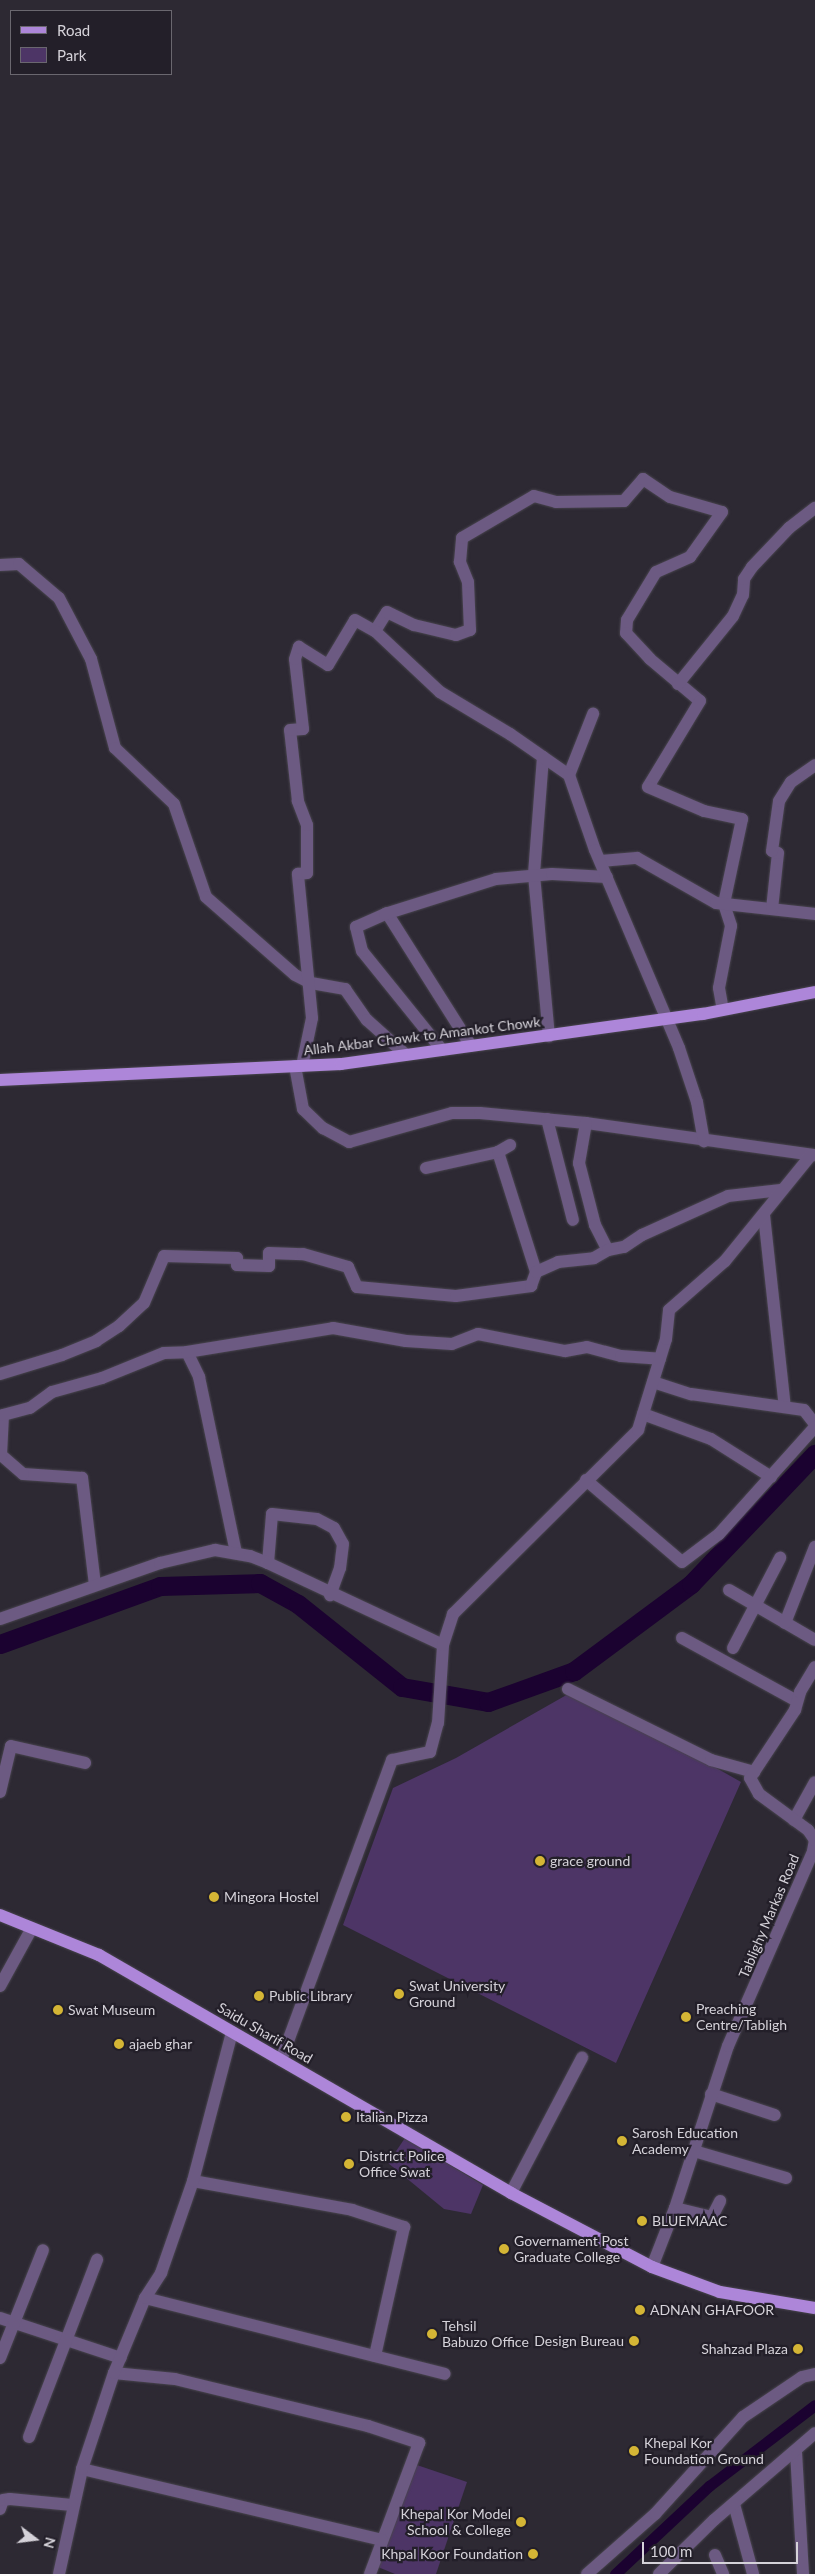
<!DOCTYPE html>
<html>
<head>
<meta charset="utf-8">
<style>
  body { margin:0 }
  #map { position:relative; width:815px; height:2574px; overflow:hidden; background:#2d2933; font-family:Lato,sans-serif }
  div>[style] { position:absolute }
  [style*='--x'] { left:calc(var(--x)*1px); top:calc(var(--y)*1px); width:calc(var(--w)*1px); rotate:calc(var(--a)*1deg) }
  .green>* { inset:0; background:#4d3566 }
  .canal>* { height:11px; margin:-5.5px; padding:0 5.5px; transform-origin:5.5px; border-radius:5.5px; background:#1b0230 }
  .river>* { height:19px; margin:-9.5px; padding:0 9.5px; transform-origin:9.5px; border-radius:9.5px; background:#1b0230 }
  .roads { filter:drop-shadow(0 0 1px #48444e) drop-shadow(0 0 1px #48444e) }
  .minor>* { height:12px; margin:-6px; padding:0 6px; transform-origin:6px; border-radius:6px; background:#6c5a82 }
  .major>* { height:12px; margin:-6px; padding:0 6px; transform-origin:6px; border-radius:6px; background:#ad86d9 }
  .dots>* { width:14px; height:14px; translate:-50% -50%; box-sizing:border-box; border:2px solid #231f29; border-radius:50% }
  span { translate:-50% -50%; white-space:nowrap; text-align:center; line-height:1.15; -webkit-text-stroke:4.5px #231f29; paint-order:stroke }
  .street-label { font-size:14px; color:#d5d2d9 }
  .poi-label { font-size:14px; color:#d5d2d9 }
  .left { translate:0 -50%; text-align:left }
  .right { translate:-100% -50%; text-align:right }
  .legend { position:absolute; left:10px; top:10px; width:162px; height:65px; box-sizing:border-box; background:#231f29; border:1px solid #6a676f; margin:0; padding:6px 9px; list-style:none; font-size:15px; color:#d5d2d9 }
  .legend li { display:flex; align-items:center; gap:10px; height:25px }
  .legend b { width:25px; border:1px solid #6a676f }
  .north { position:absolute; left:10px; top:2514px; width:50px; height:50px; -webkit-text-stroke:4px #231f29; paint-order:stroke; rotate:105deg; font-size:14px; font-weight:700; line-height:20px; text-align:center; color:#d5d2d9 }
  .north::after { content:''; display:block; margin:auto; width:18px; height:22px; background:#d5d2d9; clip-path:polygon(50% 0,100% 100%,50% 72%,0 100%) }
  .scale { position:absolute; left:642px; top:2542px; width:156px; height:22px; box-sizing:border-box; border:2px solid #d5d2d9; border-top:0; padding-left:6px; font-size:15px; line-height:18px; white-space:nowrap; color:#d5d2d9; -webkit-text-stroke:4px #231f29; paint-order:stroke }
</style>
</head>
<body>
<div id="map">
  <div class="green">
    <i style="clip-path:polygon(577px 1689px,741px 1782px,616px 2063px,343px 1925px,393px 1788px,456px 1758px)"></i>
    <i style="clip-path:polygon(405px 2138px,483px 2185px,471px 2214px,444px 2209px,388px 2163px)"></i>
    <i style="clip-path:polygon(411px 2463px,467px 2482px,436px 2574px,395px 2574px,373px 2565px)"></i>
  </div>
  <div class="canal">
    <i style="--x:615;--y:2574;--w:129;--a:-43.1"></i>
    <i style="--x:709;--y:2486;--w:133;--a:-37.4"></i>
  </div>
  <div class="river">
    <i style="--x:0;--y:1644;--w:170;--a:-19.9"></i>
    <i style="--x:160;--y:1586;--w:100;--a:-1.7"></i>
    <i style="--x:260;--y:1583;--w:43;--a:28.9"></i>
    <i style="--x:298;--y:1604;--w:133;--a:38.6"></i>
    <i style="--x:402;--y:1687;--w:87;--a:9.9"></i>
    <i style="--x:488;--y:1702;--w:91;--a:-19.8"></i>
    <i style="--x:574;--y:1671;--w:146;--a:-36.6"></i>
    <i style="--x:691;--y:1584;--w:180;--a:-46.4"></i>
  </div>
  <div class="roads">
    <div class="minor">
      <i style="--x:0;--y:565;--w:19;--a:-3"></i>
      <i style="--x:19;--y:564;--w:52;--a:40.4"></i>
      <i style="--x:59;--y:598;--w:69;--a:62.3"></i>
      <i style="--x:91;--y:659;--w:92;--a:74.9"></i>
      <i style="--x:115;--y:748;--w:81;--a:43.5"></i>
      <i style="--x:174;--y:804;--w:98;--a:71"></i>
      <i style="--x:206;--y:897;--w:118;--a:41.2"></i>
      <i style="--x:295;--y:975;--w:18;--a:27"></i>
      <i style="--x:311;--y:983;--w:35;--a:10"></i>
      <i style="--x:345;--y:989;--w:38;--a:55"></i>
      <i style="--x:367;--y:1020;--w:52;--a:41.9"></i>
      <i style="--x:375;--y:631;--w:22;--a:-58"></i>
      <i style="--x:387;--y:612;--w:30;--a:26"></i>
      <i style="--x:414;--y:625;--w:43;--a:13.4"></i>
      <i style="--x:456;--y:635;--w:15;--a:-20"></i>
      <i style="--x:470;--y:630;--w:48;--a:-92.4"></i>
      <i style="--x:468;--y:582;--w:22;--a:-112"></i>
      <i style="--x:460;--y:562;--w:24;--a:-85"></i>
      <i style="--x:462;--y:538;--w:83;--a:-30.3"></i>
      <i style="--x:534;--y:496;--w:23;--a:15"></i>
      <i style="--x:556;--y:502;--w:68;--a:-0.8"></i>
      <i style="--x:624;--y:501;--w:29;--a:-49"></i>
      <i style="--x:643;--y:479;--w:32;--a:34"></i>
      <i style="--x:670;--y:497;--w:54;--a:16.1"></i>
      <i style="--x:722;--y:512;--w:55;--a:125.4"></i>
      <i style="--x:690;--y:557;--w:37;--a:156"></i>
      <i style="--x:656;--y:572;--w:56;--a:121.1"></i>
      <i style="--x:627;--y:620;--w:13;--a:94"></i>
      <i style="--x:626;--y:633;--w:35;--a:47"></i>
      <i style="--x:650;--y:659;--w:65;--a:40"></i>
      <i style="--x:700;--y:701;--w:100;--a:121.2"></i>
      <i style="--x:648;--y:787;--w:61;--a:23.2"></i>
      <i style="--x:704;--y:811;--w:39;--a:12"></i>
      <i style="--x:742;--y:819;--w:87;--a:102"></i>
      <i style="--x:724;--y:904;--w:23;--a:72"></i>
      <i style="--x:731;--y:926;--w:63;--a:101"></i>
      <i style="--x:719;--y:988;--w:22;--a:80"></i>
      <i style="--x:678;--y:684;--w:87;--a:-51"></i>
      <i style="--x:733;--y:616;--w:23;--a:-65"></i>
      <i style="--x:743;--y:595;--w:16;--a:-86"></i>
      <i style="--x:744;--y:579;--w:14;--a:-56"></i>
      <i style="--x:752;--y:567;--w:54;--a:-46.5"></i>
      <i style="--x:789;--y:528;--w:33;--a:-38"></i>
      <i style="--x:543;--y:757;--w:118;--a:94.4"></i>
      <i style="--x:534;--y:875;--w:162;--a:84.7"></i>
      <i style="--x:569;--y:775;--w:66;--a:-68.5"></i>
      <i style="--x:601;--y:861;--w:36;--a:-5"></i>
      <i style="--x:637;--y:858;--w:91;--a:29.7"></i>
      <i style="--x:716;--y:903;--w:100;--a:6.3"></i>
      <i style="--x:772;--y:909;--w:56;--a:-83.9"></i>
      <i style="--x:778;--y:853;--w:6;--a:-162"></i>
      <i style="--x:772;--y:851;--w:50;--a:-82"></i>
      <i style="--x:779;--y:801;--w:22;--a:-58"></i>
      <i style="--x:791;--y:782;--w:29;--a:-35"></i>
      <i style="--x:387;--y:913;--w:157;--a:57.7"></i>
      <i style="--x:442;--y:1050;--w:127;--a:-128.9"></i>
      <i style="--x:362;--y:951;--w:25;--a:-104"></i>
      <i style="--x:356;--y:927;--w:32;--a:-24"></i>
      <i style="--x:385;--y:914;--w:116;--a:-17.5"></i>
      <i style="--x:496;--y:879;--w:56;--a:-5.1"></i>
      <i style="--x:552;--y:874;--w:55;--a:3.1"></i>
      <i style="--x:295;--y:1066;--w:44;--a:79.5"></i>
      <i style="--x:303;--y:1109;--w:28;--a:44"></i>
      <i style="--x:323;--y:1128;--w:30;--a:28"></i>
      <i style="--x:349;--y:1142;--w:107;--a:-15.7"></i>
      <i style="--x:452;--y:1113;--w:28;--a:0"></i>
      <i style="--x:480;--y:1113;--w:106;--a:5.4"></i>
      <i style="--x:586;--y:1123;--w:231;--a:8"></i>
      <i style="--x:302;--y:1066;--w:49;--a:-78.2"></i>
      <i style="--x:312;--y:1018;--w:145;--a:-95.6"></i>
      <i style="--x:298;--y:874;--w:9;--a:-6"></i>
      <i style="--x:307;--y:873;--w:48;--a:-90"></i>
      <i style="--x:307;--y:825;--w:26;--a:-111"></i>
      <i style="--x:298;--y:801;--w:71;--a:-96.4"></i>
      <i style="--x:290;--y:730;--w:13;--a:-4"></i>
      <i style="--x:303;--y:729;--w:70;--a:-96.5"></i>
      <i style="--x:295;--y:659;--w:13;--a:-72"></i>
      <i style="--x:299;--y:647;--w:34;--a:32"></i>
      <i style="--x:328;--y:665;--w:52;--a:-59"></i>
      <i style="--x:355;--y:620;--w:23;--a:29"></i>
      <i style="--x:375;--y:631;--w:89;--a:43.2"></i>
      <i style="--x:440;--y:692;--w:82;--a:31"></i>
      <i style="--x:510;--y:734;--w:72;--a:34.8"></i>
      <i style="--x:569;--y:775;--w:79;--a:70.9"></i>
      <i style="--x:595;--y:850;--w:215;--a:67"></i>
      <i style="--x:679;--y:1048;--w:57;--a:71.6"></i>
      <i style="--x:697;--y:1102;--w:40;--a:80"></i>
      <i style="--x:547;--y:1119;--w:104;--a:75.6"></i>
      <i style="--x:586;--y:1123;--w:41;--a:99.9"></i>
      <i style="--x:579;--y:1163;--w:64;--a:75.5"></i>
      <i style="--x:595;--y:1225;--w:28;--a:63"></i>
      <i style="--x:498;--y:1152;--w:126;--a:72.4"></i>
      <i style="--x:426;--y:1168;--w:74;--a:-12.5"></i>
      <i style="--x:498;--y:1152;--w:14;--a:-30"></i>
      <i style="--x:764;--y:1215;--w:193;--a:83.8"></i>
      <i style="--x:187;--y:1352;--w:28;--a:64"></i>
      <i style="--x:199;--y:1377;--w:180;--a:78.1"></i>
      <i style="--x:0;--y:1374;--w:65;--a:-17"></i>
      <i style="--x:62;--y:1355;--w:37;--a:-22"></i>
      <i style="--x:96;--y:1341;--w:27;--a:-33"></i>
      <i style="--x:119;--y:1326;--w:34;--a:-43"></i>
      <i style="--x:144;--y:1303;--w:51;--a:-66.9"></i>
      <i style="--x:164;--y:1256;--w:73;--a:1.6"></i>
      <i style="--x:237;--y:1258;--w:7;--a:90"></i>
      <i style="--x:237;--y:1265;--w:32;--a:2"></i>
      <i style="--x:269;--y:1266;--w:13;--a:-90"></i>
      <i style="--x:269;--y:1253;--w:34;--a:2"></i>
      <i style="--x:303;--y:1254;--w:47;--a:16.1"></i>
      <i style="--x:348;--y:1267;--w:22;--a:66"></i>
      <i style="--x:357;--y:1287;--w:99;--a:5.2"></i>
      <i style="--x:456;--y:1296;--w:76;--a:-7.6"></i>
      <i style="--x:531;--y:1286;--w:15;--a:-70"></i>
      <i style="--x:536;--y:1272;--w:24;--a:-24"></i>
      <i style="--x:558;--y:1262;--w:36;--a:-6"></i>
      <i style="--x:594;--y:1258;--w:16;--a:-30"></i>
      <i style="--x:608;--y:1250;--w:16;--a:-11"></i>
      <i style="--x:624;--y:1247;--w:22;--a:-34"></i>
      <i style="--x:642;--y:1235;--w:94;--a:-24.4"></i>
      <i style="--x:728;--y:1196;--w:53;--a:-6.5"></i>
      <i style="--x:653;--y:1382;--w:40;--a:18"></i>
      <i style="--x:691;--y:1394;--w:114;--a:8.1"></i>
      <i style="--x:804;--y:1410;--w:18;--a:52"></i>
      <i style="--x:643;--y:1414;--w:72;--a:20.2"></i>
      <i style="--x:711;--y:1439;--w:71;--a:32.3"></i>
      <i style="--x:586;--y:1480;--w:126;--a:40.5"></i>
      <i style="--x:682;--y:1562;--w:46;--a:-37.1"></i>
      <i style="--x:719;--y:1534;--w:144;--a:-48.1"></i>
      <i style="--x:268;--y:1563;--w:49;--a:-85.3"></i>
      <i style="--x:272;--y:1514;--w:45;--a:6.3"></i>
      <i style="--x:317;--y:1519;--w:19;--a:28"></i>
      <i style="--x:334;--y:1528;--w:18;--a:61"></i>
      <i style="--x:343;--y:1544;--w:24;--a:97"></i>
      <i style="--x:340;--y:1568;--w:29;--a:110"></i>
      <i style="--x:95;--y:1585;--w:108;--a:-96.9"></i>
      <i style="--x:82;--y:1478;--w:59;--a:-176.1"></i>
      <i style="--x:23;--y:1474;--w:29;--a:-139"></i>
      <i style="--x:1;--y:1455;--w:40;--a:-87.1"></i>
      <i style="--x:3;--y:1415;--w:28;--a:-15"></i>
      <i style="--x:30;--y:1408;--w:27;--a:-36"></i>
      <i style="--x:52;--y:1392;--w:52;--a:-15.6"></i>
      <i style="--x:102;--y:1378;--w:67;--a:-22"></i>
      <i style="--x:164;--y:1353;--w:23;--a:-2"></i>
      <i style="--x:187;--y:1352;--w:148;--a:-9.3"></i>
      <i style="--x:333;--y:1328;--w:74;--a:10.1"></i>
      <i style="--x:406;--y:1341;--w:46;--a:3.7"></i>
      <i style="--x:452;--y:1344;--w:28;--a:-21"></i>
      <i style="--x:478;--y:1334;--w:89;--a:11.1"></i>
      <i style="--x:565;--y:1351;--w:22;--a:-10"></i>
      <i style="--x:587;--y:1347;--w:35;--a:15"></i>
      <i style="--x:621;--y:1356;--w:39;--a:4"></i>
      <i style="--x:729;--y:1590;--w:99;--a:30.2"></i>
      <i style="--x:0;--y:1619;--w:170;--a:-19.3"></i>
      <i style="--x:160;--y:1563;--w:57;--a:-13.3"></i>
      <i style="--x:215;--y:1550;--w:36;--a:10"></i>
      <i style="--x:250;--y:1556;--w:19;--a:21"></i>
      <i style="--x:268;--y:1563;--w:193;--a:25.1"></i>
      <i style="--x:785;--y:1623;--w:82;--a:-68.5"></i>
      <i style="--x:682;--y:1638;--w:131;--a:28.7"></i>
      <i style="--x:733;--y:1648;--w:102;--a:-62.4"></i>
      <i style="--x:568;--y:1689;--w:160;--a:26.4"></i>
      <i style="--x:711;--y:1760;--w:45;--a:15.6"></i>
      <i style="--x:0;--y:1792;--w:47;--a:-76.6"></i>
      <i style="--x:11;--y:1746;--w:76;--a:12.9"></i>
      <i style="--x:794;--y:1820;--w:43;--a:-61.1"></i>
      <i style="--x:0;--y:1986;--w:66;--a:-61.1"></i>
      <i style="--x:281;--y:2060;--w:320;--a:-69.7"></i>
      <i style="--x:392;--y:1760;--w:39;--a:-12"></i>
      <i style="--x:430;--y:1752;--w:30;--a:-75"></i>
      <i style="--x:438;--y:1723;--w:78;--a:-86.3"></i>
      <i style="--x:443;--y:1645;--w:33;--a:-72"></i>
      <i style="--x:453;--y:1614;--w:261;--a:-44.8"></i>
      <i style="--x:638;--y:1430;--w:95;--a:-72.9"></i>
      <i style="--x:666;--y:1339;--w:29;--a:-84"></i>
      <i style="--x:669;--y:1310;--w:74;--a:-41.2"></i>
      <i style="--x:725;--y:1261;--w:136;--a:-50.9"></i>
      <i style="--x:711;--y:2094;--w:67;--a:18.2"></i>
      <i style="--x:694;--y:2151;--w:96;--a:16.4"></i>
      <i style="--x:193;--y:2181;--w:162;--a:10.3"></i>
      <i style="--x:352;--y:2210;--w:55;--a:18.1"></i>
      <i style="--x:404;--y:2227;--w:132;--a:102.7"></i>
      <i style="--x:511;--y:2193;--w:153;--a:-62.3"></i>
      <i style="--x:675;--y:2208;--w:38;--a:14"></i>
      <i style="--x:712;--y:2217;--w:18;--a:-63"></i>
      <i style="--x:652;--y:2267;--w:63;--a:-68.7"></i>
      <i style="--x:675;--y:2208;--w:170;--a:-71.9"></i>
      <i style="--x:728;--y:2046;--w:213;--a:-66.4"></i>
      <i style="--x:813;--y:1851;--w:11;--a:-80"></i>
      <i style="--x:815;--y:1840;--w:12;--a:-125"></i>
      <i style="--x:808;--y:1830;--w:61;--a:-143.7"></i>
      <i style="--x:759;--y:1794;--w:18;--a:-119"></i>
      <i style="--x:750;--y:1778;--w:82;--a:-56.5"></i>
      <i style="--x:795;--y:1710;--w:19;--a:-74"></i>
      <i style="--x:800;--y:1692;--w:29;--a:-59"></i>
      <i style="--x:145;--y:2298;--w:309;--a:14.2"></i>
      <i style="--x:0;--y:2318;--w:127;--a:18.3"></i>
      <i style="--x:0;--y:2358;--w:116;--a:-68.3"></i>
      <i style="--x:114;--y:2373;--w:61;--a:5.6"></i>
      <i style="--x:175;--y:2379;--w:199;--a:13.7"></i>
      <i style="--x:368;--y:2426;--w:54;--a:18.4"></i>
      <i style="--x:419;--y:2443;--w:140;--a:110.5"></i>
      <i style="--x:29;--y:2437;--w:190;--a:-69"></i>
      <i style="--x:796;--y:2452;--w:122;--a:86.7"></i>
      <i style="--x:82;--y:2469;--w:308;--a:13.3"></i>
      <i style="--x:734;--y:2504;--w:73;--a:74.8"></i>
      <i style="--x:0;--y:2509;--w:9;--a:-72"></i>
      <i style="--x:3;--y:2500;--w:7;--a:-8"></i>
      <i style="--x:10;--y:2499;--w:62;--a:5.5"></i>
      <i style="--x:715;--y:2555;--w:21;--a:67"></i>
      <i style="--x:59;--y:2574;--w:107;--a:-77.6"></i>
      <i style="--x:82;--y:2469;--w:101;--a:-71.6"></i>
      <i style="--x:114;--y:2373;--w:81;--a:-67.5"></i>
      <i style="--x:145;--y:2298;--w:30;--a:-57"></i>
      <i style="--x:161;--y:2273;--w:97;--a:-70.8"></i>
      <i style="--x:193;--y:2181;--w:154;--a:-75.3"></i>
      <i style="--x:587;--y:2574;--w:91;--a:-41.4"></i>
      <i style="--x:655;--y:2514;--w:131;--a:-47.8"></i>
      <i style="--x:743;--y:2417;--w:71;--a:-34.1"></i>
      <i style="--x:802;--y:2377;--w:13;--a:-13"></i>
      <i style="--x:659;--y:2574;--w:77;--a:-44.5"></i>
      <i style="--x:714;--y:2520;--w:133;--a:-40.7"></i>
    </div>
    <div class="major">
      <i style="--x:0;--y:1080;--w:341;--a:-2.7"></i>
      <i style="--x:341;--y:1064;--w:365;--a:-7.9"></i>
      <i style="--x:703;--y:1014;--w:114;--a:-11.1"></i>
      <i style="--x:0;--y:1915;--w:107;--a:22"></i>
      <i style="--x:99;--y:1955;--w:476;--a:30"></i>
      <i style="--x:511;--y:2193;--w:159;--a:27.7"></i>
      <i style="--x:652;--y:2267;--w:72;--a:20.2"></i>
      <i style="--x:720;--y:2292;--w:96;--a:9.6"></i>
    </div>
  </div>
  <div class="dots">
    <i style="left:540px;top:1861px;background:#d4b535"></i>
    <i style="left:214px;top:1897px;background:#d4b535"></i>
    <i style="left:399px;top:1994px;background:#d4b535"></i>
    <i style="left:259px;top:1996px;background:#d4b535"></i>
    <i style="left:58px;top:2010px;background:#d4b535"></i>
    <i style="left:686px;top:2017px;background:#d4b535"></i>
    <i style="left:119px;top:2044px;background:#d4b535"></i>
    <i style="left:346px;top:2117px;background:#d4b535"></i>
    <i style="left:622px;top:2141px;background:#d4b535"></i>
    <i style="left:349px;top:2164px;background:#d4b535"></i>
    <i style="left:642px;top:2221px;background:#d4b535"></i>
    <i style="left:504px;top:2249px;background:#d4b535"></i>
    <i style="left:640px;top:2310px;background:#d4b535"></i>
    <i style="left:432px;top:2334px;background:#d4b535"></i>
    <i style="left:634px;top:2341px;background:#d4b535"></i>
    <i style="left:798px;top:2349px;background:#d4b535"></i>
    <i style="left:634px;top:2451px;background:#d4b535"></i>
    <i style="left:521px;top:2522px;background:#d4b535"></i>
    <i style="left:533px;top:2554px;background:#d4b535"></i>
  </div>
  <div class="street-label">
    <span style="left:422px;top:1036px;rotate:-7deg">Allah Akbar Chowk to Amankot Chowk</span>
    <span style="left:769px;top:1916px;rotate:-67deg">Tablighy Markas Road</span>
    <span style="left:265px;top:2033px;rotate:30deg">Saidu Sharif Road</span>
  </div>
  <div class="poi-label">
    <span class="left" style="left:550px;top:1861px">grace ground</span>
    <span class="left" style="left:224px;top:1897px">Mingora Hostel</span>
    <span class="left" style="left:409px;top:1994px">Swat University<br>Ground</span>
    <span class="left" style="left:269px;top:1996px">Public Library</span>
    <span class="left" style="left:696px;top:2017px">Preaching<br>Centre/Tabligh</span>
    <span class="left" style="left:68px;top:2010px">Swat Museum</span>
    <span class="left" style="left:129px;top:2044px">ajaeb ghar</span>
    <span class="left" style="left:356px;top:2117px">Italian Pizza</span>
    <span class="left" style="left:632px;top:2141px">Sarosh Education<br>Academy</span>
    <span class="left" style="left:359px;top:2164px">District Police<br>Office Swat</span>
    <span class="left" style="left:652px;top:2221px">BLUEMAAC</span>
    <span class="left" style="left:514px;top:2249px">Governament Post<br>Graduate College</span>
    <span class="left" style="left:650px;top:2310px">ADNAN GHAFOOR</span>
    <span class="left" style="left:442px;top:2334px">Tehsil<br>Babuzo Office</span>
    <span class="right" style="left:624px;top:2341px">Design Bureau</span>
    <span class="right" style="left:788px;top:2349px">Shahzad Plaza</span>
    <span class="left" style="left:644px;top:2451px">Khepal Kor<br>Foundation Ground</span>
    <span class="right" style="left:511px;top:2522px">Khepal Kor Model<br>School &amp; College</span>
    <span class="right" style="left:523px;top:2554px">Khpal Koor Foundation</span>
  </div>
  <ul class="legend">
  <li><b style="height:6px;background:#ad86d9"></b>Road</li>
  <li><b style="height:14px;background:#4d3566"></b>Park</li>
  </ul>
  <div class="north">N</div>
  <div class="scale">100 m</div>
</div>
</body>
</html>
